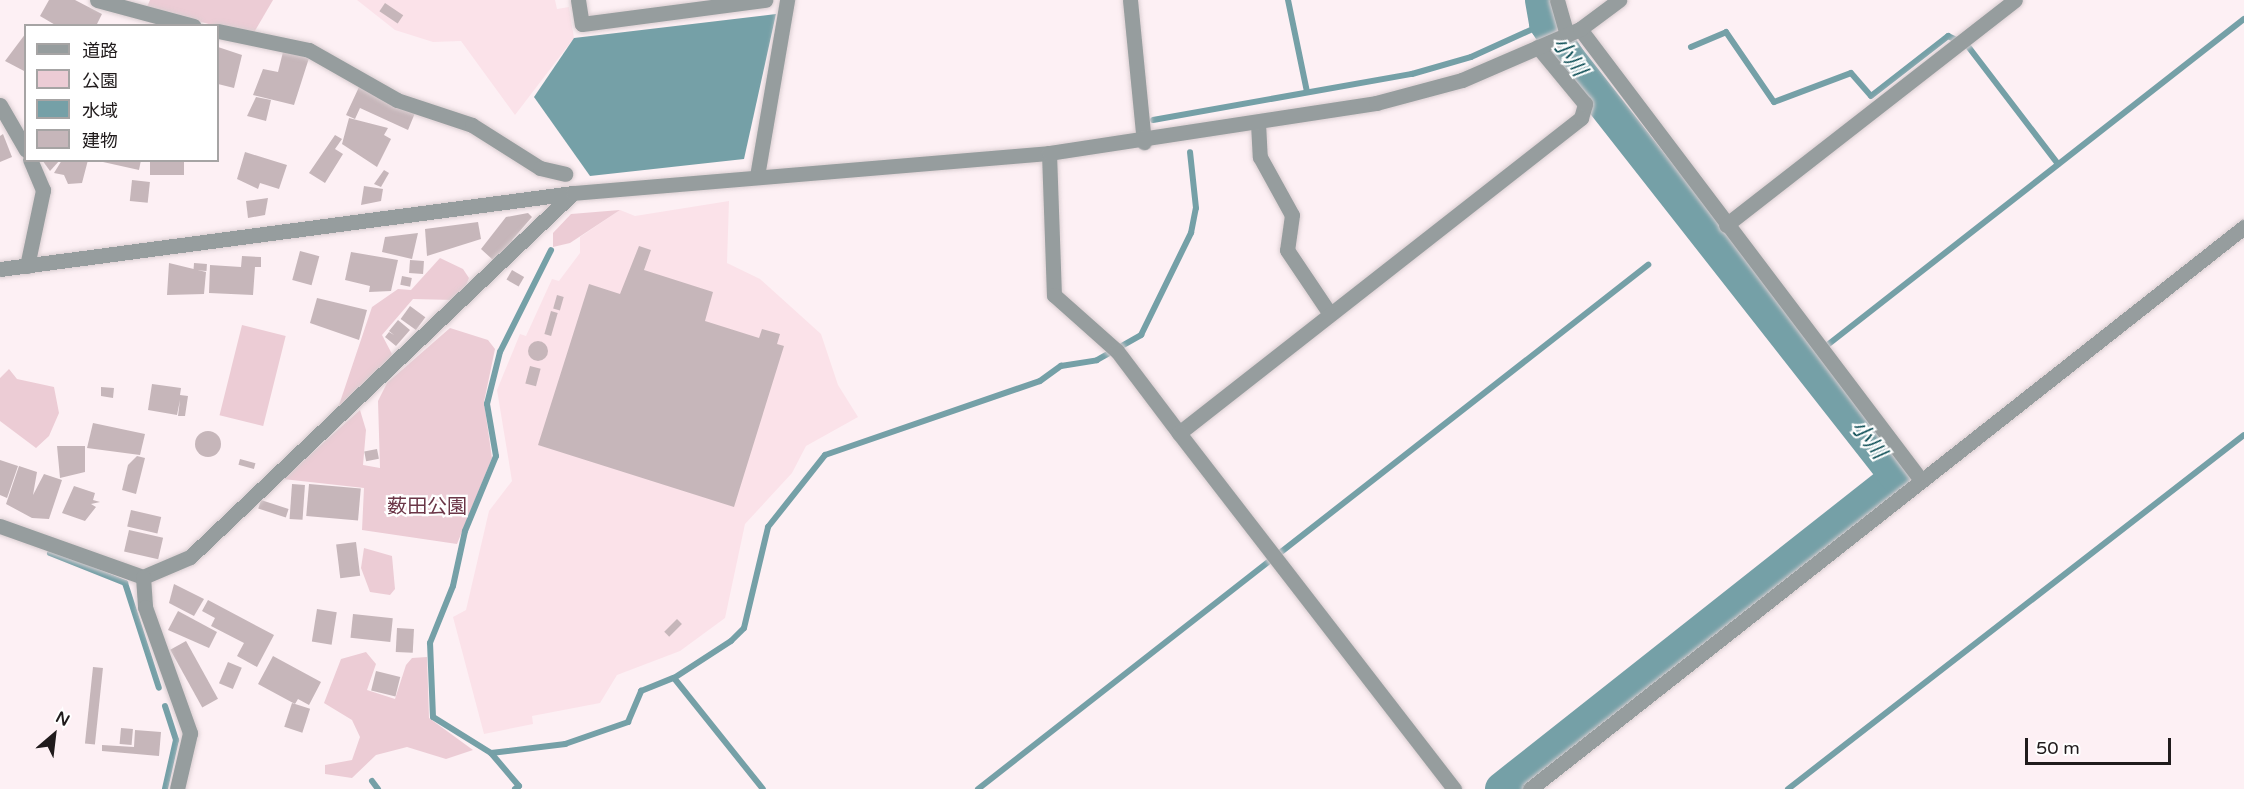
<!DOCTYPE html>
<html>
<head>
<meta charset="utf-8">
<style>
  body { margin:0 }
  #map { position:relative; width:2244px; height:789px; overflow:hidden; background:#fdf0f4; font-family:"Varela Round","Noto Sans JP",sans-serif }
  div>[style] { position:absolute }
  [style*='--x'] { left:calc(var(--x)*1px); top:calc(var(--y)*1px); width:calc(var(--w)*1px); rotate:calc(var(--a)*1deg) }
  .built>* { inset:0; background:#fbe2e9 }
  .green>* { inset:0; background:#ecccd5; transform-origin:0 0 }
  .water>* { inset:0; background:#75a0a7 }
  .stream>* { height:6px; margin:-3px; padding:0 3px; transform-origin:3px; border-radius:3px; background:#75a0a7 }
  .river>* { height:34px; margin:-17px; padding:0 17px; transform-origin:17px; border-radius:17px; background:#75a0a7 }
  .building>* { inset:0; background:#c6b6ba; transform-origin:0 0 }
  .round { border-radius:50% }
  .roads { filter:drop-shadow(0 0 2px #daced1) drop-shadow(0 0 2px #daced1) }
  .minor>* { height:15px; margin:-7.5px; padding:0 7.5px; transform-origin:7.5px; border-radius:7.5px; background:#969d9e }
  .tertiary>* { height:15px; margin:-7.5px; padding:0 7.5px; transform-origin:7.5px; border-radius:7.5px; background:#969d9e }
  span { translate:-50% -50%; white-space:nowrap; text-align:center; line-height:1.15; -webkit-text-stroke:4.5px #fff; paint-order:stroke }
  .park-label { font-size:20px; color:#6b3647 }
  .water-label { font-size:21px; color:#00454d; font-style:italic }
  .legend { position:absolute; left:24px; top:24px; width:195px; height:138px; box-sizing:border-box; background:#fff; border:2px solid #a6a4a4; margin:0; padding:8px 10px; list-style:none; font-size:18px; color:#201b1c }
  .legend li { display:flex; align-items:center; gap:12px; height:30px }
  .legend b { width:30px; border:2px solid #a6a4a4 }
  .north { position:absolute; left:24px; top:705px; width:60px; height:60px; -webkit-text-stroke:4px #fff; paint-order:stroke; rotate:28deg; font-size:16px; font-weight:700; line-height:24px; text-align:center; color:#201b1c }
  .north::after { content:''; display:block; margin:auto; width:21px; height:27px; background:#201b1c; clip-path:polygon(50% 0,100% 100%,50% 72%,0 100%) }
  .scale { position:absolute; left:2025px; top:738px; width:146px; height:27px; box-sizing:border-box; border:3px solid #201b1c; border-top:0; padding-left:8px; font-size:18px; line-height:21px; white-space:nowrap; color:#201b1c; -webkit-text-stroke:4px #fff; paint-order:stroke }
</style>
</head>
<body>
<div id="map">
  <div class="built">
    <i style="clip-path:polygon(357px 0,555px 0,557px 9px,569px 7px,574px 38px,515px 115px,461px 41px,433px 42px,395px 30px)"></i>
    <i style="clip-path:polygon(729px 201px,727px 263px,760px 279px,821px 334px,838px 385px,858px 417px,806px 446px,792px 473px,745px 524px,725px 618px,680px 651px,617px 675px,600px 703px,532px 716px,533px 724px,484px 734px,453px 617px,466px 610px,489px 511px,512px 481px,497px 390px,520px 334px,526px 336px,552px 279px,559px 281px,580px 253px,580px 237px,620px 210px,635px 216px)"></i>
  </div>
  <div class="green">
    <i style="clip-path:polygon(150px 0,273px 0,252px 36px,147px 7px)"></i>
    <i style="clip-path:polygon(620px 210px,570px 243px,553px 247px,553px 233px,571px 214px)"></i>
    <i style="clip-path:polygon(440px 258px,463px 269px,469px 278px,465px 288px,454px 300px,413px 299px,382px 335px,392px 354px,388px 362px,338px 408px,372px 307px,398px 289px,411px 290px)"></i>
    <i style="left:242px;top:325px;width:45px;height:93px;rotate:14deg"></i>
    <i style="clip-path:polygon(450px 328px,488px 340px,495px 349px,484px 402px,492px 458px,457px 544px,362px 530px,364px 488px,283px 479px,360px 410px,366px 430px,363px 465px,380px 468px,378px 401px,387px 383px)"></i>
    <i style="clip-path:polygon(9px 369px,17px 379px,54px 387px,59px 413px,49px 436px,36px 448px,0 421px,0 378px)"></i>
    <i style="clip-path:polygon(364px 548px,392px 556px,395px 589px,390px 595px,370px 592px,361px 568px)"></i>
    <i style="clip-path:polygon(366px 652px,376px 664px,367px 690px,395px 699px,406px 665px,412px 658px,427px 657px,429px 718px,473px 750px,446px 759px,407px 747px,376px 755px,352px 778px,325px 774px,325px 765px,352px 760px,360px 737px,352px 720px,324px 703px,341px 659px)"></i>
  </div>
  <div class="water">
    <i style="clip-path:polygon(776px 14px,744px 159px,590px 176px,534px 97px,574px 38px)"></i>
  </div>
  <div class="stream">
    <i style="--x:1288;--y:0;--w:94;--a:78.3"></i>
    <i style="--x:1691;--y:47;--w:38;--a:-23"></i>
    <i style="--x:1726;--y:32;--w:85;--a:55.6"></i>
    <i style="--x:1774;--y:102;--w:82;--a:-20.6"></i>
    <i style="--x:1851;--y:73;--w:30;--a:49"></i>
    <i style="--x:1871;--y:96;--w:98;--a:-37.9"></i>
    <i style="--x:1948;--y:36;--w:21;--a:25"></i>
    <i style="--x:1967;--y:45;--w:150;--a:52.6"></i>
    <i style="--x:1153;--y:120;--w:263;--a:-10.1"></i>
    <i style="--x:1412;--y:74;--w:61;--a:-16.1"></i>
    <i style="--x:1471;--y:57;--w:82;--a:-24.4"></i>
    <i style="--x:1807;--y:361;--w:555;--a:-38.05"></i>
    <i style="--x:50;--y:553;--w:81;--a:21.8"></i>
    <i style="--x:125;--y:583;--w:110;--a:72.1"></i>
    <i style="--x:674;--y:678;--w:142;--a:51.3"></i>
    <i style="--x:165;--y:706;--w:36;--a:72"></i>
    <i style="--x:176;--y:740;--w:50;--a:102.7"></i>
    <i style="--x:491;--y:753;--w:75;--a:-6.9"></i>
    <i style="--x:565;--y:744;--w:67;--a:-19.2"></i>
    <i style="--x:628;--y:722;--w:34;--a:-67"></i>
    <i style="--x:641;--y:691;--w:35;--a:-22"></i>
    <i style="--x:674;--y:678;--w:68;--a:-33"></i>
    <i style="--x:731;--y:641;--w:18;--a:-45"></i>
    <i style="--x:744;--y:628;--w:104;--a:-76.6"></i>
    <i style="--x:768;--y:527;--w:92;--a:-51.6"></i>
    <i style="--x:825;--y:455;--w:227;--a:-19"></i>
    <i style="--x:1040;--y:381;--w:26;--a:-36"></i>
    <i style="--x:1061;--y:366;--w:36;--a:-9"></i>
    <i style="--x:1097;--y:360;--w:51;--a:-29.6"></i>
    <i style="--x:1141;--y:335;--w:114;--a:-63.9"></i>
    <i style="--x:1191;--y:233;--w:25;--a:-79"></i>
    <i style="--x:1196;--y:208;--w:56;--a:-96.1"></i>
    <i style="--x:372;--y:781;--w:10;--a:53"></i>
    <i style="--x:515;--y:789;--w:5;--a:-37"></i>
    <i style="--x:519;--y:786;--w:43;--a:-130.3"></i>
    <i style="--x:491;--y:753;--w:68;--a:-148.2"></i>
    <i style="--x:433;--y:717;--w:74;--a:-92.3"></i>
    <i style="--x:430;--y:643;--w:61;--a:-68"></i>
    <i style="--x:453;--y:586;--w:56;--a:-77.7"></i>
    <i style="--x:465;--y:531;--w:81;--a:-67.5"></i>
    <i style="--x:496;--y:456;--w:53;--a:-99.8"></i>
    <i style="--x:487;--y:404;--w:54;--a:-76"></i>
    <i style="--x:500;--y:352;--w:114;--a:-63.4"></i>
    <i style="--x:978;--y:789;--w:851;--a:-38.03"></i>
    <i style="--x:1788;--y:789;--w:577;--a:-37.82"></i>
  </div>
  <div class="river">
    <i style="--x:1502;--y:789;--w:503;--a:-38.3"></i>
    <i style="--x:1897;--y:477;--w:533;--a:-128.14"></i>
    <i style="--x:1568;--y:58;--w:41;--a:-122.2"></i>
    <i style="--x:1546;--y:23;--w:23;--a:-100"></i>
  </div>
  <div class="building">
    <i style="clip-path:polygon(49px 0,75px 0,102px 14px,96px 26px,57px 26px,40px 16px)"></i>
    <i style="left:385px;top:3px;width:22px;height:10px;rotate:34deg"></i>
    <i style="clip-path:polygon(26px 33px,26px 72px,5px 61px)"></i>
    <i style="clip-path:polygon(218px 47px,242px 55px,234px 88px,218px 84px)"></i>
    <i style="clip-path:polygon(283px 52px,309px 58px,294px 105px,253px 95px,263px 69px,278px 72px)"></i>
    <i style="clip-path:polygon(359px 87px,415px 113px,408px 130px,360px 108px,355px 119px,346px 115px)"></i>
    <i style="clip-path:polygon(256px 97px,271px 100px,266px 121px,247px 116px)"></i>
    <i style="clip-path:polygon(349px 118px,388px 128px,384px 135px,391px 139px,377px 167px,342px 144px)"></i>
    <i style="clip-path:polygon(3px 134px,12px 157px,0 162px,0 136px)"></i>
    <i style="clip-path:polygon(335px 135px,342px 139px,335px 149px,343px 154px,325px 183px,309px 173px)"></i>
    <i style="clip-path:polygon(245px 152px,287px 165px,279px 189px,260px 183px,258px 189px,237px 179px)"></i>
    <i style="clip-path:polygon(42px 160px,60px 160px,50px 171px)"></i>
    <i style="clip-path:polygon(62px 160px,88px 160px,82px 183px,68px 184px,64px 175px,54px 173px)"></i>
    <i style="clip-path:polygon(94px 160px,141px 160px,139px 170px)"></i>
    <i style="left:150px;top:160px;width:34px;height:15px"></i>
    <i style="clip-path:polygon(384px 170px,389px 173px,381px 187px,374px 184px)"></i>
    <i style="left:132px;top:180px;width:18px;height:21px;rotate:6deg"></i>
    <i style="clip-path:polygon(364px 186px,383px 189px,381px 201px,361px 205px)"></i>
    <i style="clip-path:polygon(268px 198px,265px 215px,248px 218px,246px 201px)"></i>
    <i style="clip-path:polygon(528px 213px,532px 217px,512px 240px,515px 242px,493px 260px,481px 249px,506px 217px)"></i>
    <i style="clip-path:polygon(478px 222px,481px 239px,427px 256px,425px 229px)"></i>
    <i style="clip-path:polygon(418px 233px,412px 259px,382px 252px,385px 237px)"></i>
    <i style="clip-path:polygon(639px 246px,651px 250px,644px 270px,713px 292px,705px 321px,759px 338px,762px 329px,780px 334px,777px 344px,784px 346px,734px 507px,538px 445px,589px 284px,620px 294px)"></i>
    <i style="left:300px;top:251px;width:20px;height:30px;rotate:15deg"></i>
    <i style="clip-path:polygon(351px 252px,398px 260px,391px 291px,369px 292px,370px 286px,345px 280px)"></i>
    <i style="clip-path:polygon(242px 256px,261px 257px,261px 267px,255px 267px,253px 295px,209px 293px,210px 265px,241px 267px)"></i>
    <i style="left:410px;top:260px;width:14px;height:13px;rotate:4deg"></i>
    <i style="clip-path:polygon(169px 263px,206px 272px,204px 294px,167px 295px)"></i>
    <i style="left:194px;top:263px;width:13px;height:7px;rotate:4deg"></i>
    <i style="left:512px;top:270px;width:14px;height:11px;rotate:30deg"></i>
    <i style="left:402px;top:276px;width:10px;height:9px;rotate:11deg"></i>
    <i style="left:557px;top:295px;width:7px;height:14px;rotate:16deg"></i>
    <i style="clip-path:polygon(317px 298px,367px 310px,359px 340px,310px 323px)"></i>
    <i style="left:410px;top:306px;width:19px;height:16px;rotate:36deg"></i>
    <i style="left:551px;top:311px;width:7px;height:24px;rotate:16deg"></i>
    <i style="clip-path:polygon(398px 320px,410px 330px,396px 346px,385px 337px,389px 332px,394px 335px,389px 331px)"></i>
    <i class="round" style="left:528px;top:341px;width:20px;height:20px"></i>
    <i style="left:530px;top:366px;width:11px;height:18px;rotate:15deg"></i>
    <i style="clip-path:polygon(152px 384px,181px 388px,180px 395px,188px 396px,185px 416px,178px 416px,180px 400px,177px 415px,148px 410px)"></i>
    <i style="clip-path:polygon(101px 387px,114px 388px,113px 398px,101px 396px)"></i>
    <i style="clip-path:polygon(93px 423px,145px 434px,140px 455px,87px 448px)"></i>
    <i class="round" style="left:195px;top:431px;width:26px;height:26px"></i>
    <i style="clip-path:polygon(57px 446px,85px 446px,85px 472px,60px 478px)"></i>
    <i style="left:377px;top:449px;width:10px;height:13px;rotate:79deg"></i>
    <i style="clip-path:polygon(137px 456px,145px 458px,136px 494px,122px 490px,128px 465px)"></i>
    <i style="left:240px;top:459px;width:16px;height:6px;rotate:15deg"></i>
    <i style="clip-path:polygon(0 460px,18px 466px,7px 498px,0 495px)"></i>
    <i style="clip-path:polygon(19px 466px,37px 472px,33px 495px,44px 474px,62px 480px,49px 519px,32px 518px,6px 504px)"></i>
    <i style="left:292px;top:484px;width:13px;height:35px;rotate:4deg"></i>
    <i style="left:309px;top:484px;width:52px;height:32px;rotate:5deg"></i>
    <i style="clip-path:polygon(74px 486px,95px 493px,93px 500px,100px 502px,91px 504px,96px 507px,85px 521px,62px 513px)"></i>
    <i style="left:261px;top:500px;width:29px;height:9px;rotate:18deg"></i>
    <i style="left:131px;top:510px;width:31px;height:17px;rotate:13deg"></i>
    <i style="left:129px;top:530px;width:35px;height:22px;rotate:13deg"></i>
    <i style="left:356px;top:542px;width:34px;height:20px;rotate:83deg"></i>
    <i style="clip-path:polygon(174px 584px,204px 599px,194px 616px,169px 603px)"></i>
    <i style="clip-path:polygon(208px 600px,274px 635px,257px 667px,237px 656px,244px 643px,211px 626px,215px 618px,202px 611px)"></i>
    <i style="left:317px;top:609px;width:20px;height:33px;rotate:9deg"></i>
    <i style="clip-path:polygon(178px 611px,217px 632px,209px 648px,168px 630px)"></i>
    <i style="left:353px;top:614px;width:40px;height:24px;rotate:6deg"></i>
    <i style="left:677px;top:619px;width:7px;height:18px;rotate:45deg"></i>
    <i style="left:397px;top:628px;width:17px;height:24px;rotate:3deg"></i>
    <i style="left:186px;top:641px;width:66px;height:18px;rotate:61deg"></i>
    <i style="clip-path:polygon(273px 656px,321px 682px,309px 705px,298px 699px,295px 704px,258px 684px)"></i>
    <i style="left:228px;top:662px;width:15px;height:23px;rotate:23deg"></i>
    <i style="left:93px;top:667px;width:10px;height:77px;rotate:6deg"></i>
    <i style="left:376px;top:671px;width:25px;height:20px;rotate:14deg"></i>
    <i style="left:292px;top:703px;width:19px;height:25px;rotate:18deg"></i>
    <i style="left:121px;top:728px;width:12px;height:16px;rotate:5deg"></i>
    <i style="clip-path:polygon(135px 730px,161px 732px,159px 756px,102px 751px,102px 745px,134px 747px)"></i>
  </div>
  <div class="roads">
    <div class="minor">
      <i style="--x:97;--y:0;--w:100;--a:15"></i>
      <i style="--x:578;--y:0;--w:24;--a:81"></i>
      <i style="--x:582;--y:24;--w:185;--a:-7.5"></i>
      <i style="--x:1130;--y:0;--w:143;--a:84.4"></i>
      <i style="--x:1557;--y:0;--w:36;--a:74"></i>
      <i style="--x:1580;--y:29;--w:565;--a:52.91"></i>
      <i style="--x:218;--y:31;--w:93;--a:11.8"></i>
      <i style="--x:309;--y:50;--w:101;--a:29.6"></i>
      <i style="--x:397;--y:100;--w:79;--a:18.4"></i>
      <i style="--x:472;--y:125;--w:80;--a:32.3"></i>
      <i style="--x:540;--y:168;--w:26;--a:13"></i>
      <i style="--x:0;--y:105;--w:52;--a:60"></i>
      <i style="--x:1258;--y:123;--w:34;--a:87"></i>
      <i style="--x:1260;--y:157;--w:66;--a:61.1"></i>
      <i style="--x:1292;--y:215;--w:35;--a:98"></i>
      <i style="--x:1287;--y:250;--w:77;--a:56.1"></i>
      <i style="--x:1049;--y:153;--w:142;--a:88"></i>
      <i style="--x:1054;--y:295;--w:84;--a:41.6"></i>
      <i style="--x:1117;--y:351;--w:103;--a:52.9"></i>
      <i style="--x:1179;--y:433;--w:511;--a:-38.08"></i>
      <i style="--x:1581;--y:118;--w:15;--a:-74"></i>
      <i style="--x:1585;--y:104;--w:74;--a:-129.5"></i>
      <i style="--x:757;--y:176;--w:179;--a:-80.3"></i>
      <i style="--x:1726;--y:225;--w:366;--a:-37.9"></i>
      <i style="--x:27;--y:266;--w:78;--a:-78.1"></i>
      <i style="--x:43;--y:190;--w:33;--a:-113"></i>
      <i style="--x:1179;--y:433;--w:450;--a:52.3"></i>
      <i style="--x:0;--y:526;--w:152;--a:19.6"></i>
      <i style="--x:143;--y:577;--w:51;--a:-23.1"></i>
      <i style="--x:190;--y:557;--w:528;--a:-43.54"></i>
      <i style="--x:143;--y:577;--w:30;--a:86"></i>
      <i style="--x:145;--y:607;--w:134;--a:70.3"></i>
      <i style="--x:190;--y:733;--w:57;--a:103.1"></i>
    </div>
    <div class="tertiary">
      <i style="--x:0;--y:269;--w:578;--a:-7.56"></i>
      <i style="--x:573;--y:193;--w:478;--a:-4.8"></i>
      <i style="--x:1049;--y:153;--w:331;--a:-8.7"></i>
      <i style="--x:1376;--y:103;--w:89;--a:-15"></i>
      <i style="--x:1462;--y:80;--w:129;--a:-23.4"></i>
      <i style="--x:1580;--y:29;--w:49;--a:-36.6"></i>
      <i style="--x:1530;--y:789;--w:909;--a:-38.21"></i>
    </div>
  </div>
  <div class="park-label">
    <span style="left:427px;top:507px">薮田公園</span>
  </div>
  <div class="water-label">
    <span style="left:1569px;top:57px;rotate:55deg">小川</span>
    <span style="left:1868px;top:440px;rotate:52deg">小川</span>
  </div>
  <ul class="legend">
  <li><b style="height:8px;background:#969d9e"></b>道路</li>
  <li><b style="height:16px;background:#ecccd5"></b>公園</li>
  <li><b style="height:16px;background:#75a0a7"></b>水域</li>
  <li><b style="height:16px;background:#c6b6ba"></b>建物</li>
  </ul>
  <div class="north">N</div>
  <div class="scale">50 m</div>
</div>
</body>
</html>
